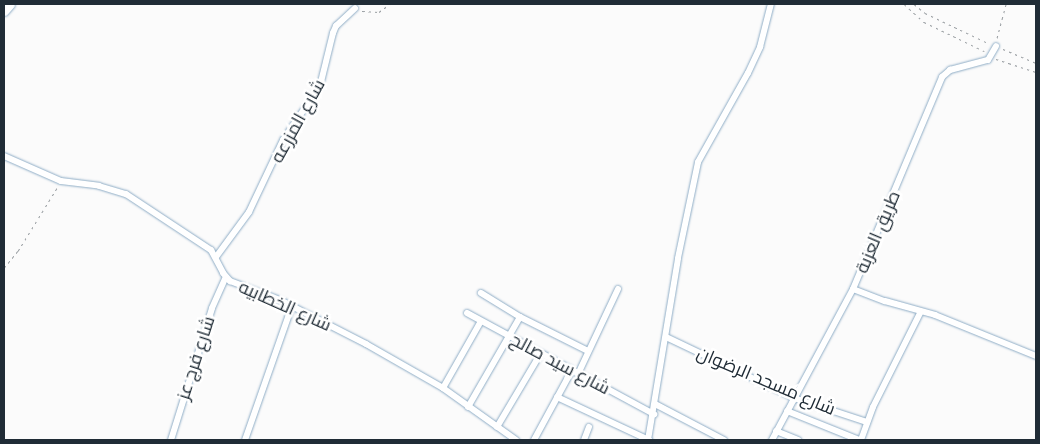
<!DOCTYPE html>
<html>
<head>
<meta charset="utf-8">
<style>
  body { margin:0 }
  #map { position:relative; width:1040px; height:444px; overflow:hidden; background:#fbfbfb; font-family:Figtree,Cairo,sans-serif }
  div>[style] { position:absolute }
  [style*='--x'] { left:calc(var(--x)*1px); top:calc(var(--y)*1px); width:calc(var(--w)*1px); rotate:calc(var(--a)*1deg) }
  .path>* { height:1px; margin-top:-0.5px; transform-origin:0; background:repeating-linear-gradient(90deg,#999ea2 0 2.5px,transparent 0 6.5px) }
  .roads { filter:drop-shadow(0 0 1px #8fadc6) drop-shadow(0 0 1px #8fadc6) }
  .minor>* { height:6px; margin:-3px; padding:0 3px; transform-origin:3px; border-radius:3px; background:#fff }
  .tertiary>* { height:9px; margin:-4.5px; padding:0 4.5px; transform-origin:4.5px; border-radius:4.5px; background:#fff }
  span { translate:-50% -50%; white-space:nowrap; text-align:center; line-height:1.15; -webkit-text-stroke:5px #fff; paint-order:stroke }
  .street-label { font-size:18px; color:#202c36 }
  .frame { position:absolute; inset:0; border:5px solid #202c36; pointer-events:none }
</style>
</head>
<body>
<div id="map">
  <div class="path">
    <i style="--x:904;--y:4;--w:27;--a:42"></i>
    <i style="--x:924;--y:22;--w:67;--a:25.8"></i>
    <i style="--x:914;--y:4;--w:14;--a:39"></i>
    <i style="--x:925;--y:13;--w:70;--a:25.5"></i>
    <i style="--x:362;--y:11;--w:17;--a:3"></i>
    <i style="--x:379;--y:12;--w:14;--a:-36"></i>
    <i style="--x:997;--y:38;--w:35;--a:-75"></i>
    <i style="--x:1003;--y:49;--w:36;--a:23"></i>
    <i style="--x:996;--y:59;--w:42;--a:18"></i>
    <i style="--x:4;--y:268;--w:22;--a:-51"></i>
    <i style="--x:18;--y:251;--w:74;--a:-58.2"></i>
  </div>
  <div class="roads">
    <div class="minor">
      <i style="--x:4;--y:156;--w:62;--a:23.7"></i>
      <i style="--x:61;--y:181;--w:38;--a:7"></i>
      <i style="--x:99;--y:186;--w:28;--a:17"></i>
      <i style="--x:126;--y:194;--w:102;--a:33.4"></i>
      <i style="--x:211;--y:250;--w:26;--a:62"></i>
      <i style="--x:223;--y:273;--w:11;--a:49"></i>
      <i style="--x:230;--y:281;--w:53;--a:20.8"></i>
      <i style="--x:280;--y:300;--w:97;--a:27.1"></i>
      <i style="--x:366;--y:344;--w:89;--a:29.7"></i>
      <i style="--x:443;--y:388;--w:90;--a:35.5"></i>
      <i style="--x:216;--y:257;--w:56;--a:-53.7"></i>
      <i style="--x:249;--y:212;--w:80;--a:-64.7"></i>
      <i style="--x:283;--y:140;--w:65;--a:-55.6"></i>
      <i style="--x:320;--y:86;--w:55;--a:-76.2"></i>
      <i style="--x:333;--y:33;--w:8;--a:-67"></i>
      <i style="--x:336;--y:26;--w:26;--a:-43"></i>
      <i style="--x:853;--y:289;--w:34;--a:21"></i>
      <i style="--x:885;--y:301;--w:52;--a:15.6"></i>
      <i style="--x:935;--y:315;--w:109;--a:22.1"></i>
      <i style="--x:467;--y:313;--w:213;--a:28.4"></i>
      <i style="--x:520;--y:317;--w:76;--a:26.6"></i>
      <i style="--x:666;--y:337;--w:142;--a:25.5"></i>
      <i style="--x:794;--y:398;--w:77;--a:18.2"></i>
      <i style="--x:578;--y:374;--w:94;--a:-64.8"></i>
      <i style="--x:443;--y:388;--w:77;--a:-60.4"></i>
      <i style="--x:557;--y:397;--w:102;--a:25.1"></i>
      <i style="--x:655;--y:404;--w:78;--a:27.6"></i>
      <i style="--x:468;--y:407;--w:104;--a:-60"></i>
      <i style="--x:520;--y:317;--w:46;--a:-148.4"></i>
      <i style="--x:787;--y:411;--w:78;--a:21.9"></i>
      <i style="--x:497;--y:427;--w:86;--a:-59.3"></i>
      <i style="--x:776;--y:431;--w:24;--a:22"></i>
      <i style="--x:171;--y:440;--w:138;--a:-72.7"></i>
      <i style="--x:212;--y:308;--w:34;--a:-66"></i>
      <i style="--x:245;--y:440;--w:142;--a:-70.7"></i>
      <i style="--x:534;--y:440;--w:80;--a:-61.5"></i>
      <i style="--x:584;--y:440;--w:14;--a:-69"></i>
      <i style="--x:648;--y:440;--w:184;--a:-80.6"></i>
      <i style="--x:678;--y:258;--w:98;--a:-78.2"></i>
      <i style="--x:698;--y:162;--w:102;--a:-60.7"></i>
      <i style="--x:748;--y:73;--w:29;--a:-65"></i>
      <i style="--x:760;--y:47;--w:44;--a:-75.7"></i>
      <i style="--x:772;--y:440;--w:171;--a:-61.8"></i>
      <i style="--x:853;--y:289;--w:230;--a:-67.2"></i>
      <i style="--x:942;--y:77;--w:11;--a:-41"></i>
      <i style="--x:950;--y:70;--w:39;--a:-15"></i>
      <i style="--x:988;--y:60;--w:16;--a:-60"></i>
      <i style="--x:861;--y:440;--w:35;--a:-70"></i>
      <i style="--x:873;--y:407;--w:107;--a:-63.4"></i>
    </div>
    <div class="tertiary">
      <i style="--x:4;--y:11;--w:9;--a:-49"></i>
    </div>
  </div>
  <div class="street-label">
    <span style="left:298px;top:121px;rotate:-61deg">شارع المزرعه</span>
    <span style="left:878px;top:232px;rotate:-67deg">طريق العزبة</span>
    <span style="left:285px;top:306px;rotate:24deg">شارع الخطابيه</span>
    <span style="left:196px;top:358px;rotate:-72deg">شارع فرج عز</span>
    <span style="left:560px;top:364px;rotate:28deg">شارع سيد صالح</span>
    <span style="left:766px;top:381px;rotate:23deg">شارع مسجد الرضوان</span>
  </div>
  <div class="frame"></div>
</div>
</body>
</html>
